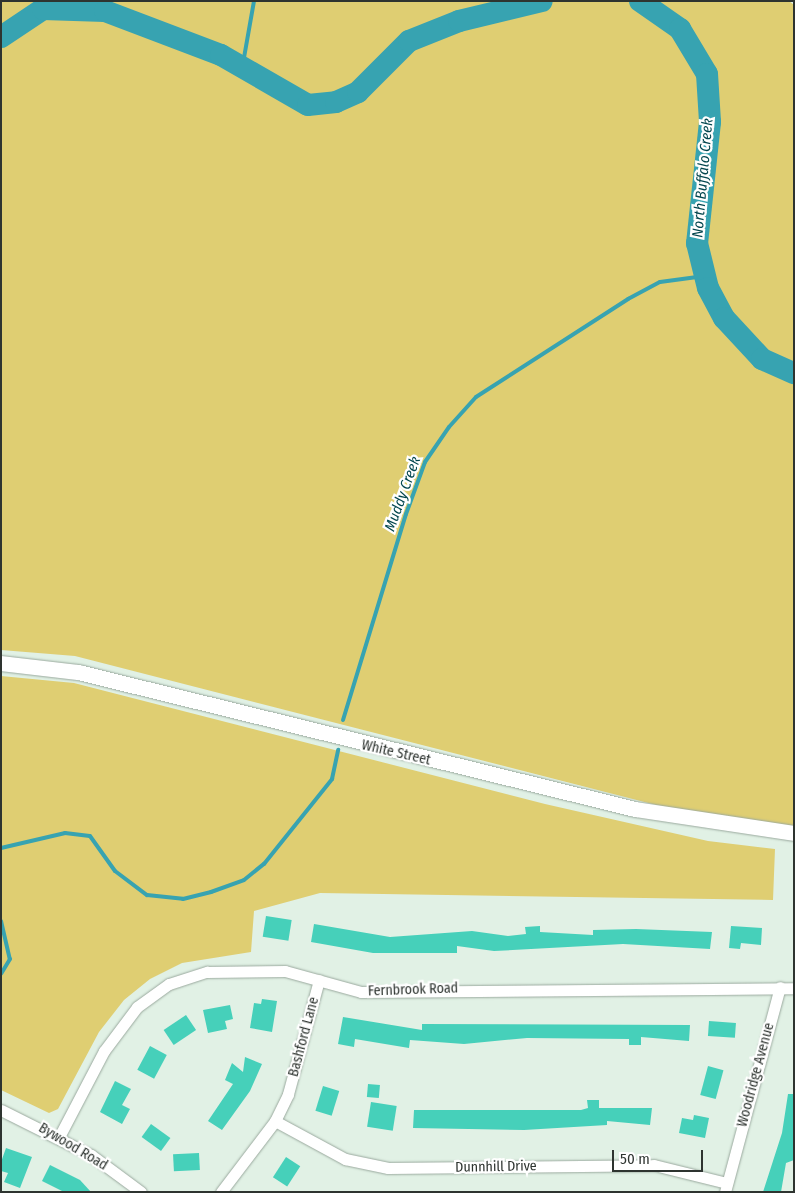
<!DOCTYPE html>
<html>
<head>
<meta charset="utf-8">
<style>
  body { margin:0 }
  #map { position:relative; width:795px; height:1193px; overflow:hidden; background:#e1f1e5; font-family:"Fira Sans Condensed",sans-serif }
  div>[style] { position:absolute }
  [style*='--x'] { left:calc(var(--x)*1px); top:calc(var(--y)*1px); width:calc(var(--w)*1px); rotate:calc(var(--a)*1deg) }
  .green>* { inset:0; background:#dfce72 }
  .stream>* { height:4px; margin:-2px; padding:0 2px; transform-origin:2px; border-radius:2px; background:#37a3b1 }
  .river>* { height:22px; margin:-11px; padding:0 11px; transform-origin:11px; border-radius:11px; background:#37a3b1 }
  .building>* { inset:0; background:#46d0ba; transform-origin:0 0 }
  .roads { filter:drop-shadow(0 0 1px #9aa99e) drop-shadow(0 0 1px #9aa99e) }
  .minor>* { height:11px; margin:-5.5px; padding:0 5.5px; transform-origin:5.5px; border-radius:5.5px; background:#fff }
  .tertiary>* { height:15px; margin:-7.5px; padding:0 7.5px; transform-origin:7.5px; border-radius:7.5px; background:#fff }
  span { translate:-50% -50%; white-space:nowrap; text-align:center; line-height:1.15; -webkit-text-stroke:4.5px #fff; paint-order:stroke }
  .street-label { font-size:14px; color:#2e3430 }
  .water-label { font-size:15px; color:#03464e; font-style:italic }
  .frame { position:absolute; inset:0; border:2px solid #2e3430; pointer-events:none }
  .scale { position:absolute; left:612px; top:1150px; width:91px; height:22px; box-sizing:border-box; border:2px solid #2e3430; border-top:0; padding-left:6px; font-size:15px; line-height:18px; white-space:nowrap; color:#2e3430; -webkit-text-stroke:4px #fff; paint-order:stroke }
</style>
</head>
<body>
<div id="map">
  <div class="green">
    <i style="clip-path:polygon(1px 1px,789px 1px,794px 5px,794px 828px,660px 806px,75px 656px,1px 650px)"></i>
    <i style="clip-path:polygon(1px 676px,74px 683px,545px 804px,708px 841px,775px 849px,773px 900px,320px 893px,254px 911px,251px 952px,182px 963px,150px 979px,124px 1000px,99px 1032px,58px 1109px,49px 1113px,1px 1090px)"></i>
  </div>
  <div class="stream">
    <i style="--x:242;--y:69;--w:69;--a:-80"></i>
    <i style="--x:343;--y:720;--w:215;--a:-73"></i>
    <i style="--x:406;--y:514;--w:55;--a:-69.9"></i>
    <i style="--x:425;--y:462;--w:42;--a:-55.6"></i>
    <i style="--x:449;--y:427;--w:40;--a:-48"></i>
    <i style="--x:476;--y:397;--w:181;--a:-32.8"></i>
    <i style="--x:628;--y:299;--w:36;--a:-28"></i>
    <i style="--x:660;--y:282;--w:45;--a:-7.6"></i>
    <i style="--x:1;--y:848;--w:66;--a:-13.2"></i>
    <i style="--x:65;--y:833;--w:25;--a:7"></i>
    <i style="--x:90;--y:836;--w:43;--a:54.5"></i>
    <i style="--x:115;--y:871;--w:40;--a:37"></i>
    <i style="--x:147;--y:895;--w:36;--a:6"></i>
    <i style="--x:183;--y:899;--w:29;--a:-14"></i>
    <i style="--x:211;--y:892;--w:35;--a:-20"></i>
    <i style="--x:244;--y:880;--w:26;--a:-39"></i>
    <i style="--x:264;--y:864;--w:109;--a:-51.3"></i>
    <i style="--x:332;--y:779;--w:30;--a:-78"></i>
    <i style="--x:1;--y:921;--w:39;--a:77"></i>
    <i style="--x:10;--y:959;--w:17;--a:121"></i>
  </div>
  <div class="river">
    <i style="--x:640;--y:1;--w:49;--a:35"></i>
    <i style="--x:680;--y:29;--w:52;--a:59"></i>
    <i style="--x:707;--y:74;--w:48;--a:86.4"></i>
    <i style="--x:710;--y:122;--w:122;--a:96.1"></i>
    <i style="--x:697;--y:243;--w:46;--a:76.3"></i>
    <i style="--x:708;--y:288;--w:34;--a:62"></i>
    <i style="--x:724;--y:318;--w:56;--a:47.2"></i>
    <i style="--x:762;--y:359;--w:35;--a:24"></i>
    <i style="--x:1;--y:37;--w:50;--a:-33.7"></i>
    <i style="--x:43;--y:9;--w:62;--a:1.8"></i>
    <i style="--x:105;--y:11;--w:124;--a:20.8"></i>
    <i style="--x:221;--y:55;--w:100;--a:29.9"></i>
    <i style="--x:308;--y:105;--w:28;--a:-6"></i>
    <i style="--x:336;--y:102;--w:24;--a:-24"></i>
    <i style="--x:358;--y:92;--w:72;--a:-45"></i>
    <i style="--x:409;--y:41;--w:54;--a:-21.8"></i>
    <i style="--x:459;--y:21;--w:85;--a:-13.5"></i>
  </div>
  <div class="building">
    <i style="left:266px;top:916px;width:26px;height:21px;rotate:9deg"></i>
    <i style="clip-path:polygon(314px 924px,390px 937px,472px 931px,508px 936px,526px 934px,525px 927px,540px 926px,540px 932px,593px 935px,593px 930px,636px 929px,712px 932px,710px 949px,623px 944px,494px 951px,457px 946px,457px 953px,373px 953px,311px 942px)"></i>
    <i style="clip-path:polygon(731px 926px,762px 928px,761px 945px,741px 943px,740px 949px,729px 948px)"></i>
    <i style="clip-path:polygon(262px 999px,277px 1001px,272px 1032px,250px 1028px,254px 1003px,261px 1004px)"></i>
    <i style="clip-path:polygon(230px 1005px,233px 1019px,225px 1021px,227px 1029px,208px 1033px,203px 1010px)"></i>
    <i style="left:186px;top:1015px;width:18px;height:27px;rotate:56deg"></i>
    <i style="clip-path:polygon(343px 1017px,422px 1030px,422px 1024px,690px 1025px,689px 1041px,641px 1037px,641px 1045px,629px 1045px,629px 1039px,527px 1038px,464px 1044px,410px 1040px,409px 1048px,355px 1039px,354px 1047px,338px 1044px)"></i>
    <i style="left:709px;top:1021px;width:27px;height:15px;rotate:4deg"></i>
    <i style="left:150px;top:1046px;width:19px;height:27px;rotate:28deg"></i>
    <i style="clip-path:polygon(245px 1057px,262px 1064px,250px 1091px,222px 1130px,208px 1121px,233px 1084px,225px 1080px,232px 1063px,243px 1072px)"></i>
    <i style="left:708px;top:1066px;width:16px;height:30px;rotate:15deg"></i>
    <i style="clip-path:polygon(115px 1081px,131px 1089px,122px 1105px,130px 1109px,122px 1124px,100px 1112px)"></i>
    <i style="left:368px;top:1084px;width:12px;height:13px;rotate:5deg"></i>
    <i style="left:323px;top:1086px;width:17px;height:26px;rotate:17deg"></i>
    <i style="clip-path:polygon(788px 1094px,794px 1094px,794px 1160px,786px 1163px,781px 1192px,763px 1192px,782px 1133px)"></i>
    <i style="clip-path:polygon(587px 1100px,599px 1100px,599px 1108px,652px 1108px,650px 1125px,607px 1121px,607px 1125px,524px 1130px,413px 1128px,414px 1110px,581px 1110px,588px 1108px)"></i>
    <i style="left:371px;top:1102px;width:26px;height:25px;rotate:9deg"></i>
    <i style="clip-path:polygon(694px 1115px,709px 1118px,705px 1138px,679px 1133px,682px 1118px,693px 1120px)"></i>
    <i style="left:151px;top:1124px;width:24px;height:16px;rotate:36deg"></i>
    <i style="clip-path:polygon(6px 1148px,32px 1157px,20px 1188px,4px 1182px,8px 1173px,1px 1171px,1px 1162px)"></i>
    <i style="left:199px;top:1153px;width:17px;height:26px;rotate:87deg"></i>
    <i style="left:286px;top:1157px;width:17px;height:24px;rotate:33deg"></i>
    <i style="clip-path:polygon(50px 1165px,80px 1180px,91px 1192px,64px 1192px,42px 1181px)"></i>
  </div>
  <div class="roads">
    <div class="minor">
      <i style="--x:1;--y:1110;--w:101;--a:26.6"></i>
      <i style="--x:91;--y:1155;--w:62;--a:36.5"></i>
      <i style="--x:275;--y:1121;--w:80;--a:28.5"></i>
      <i style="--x:345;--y:1159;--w:44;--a:11.8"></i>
      <i style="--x:388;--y:1168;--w:266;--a:-0.6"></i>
      <i style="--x:654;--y:1165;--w:75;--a:13.9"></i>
      <i style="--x:59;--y:1137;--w:97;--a:-62.4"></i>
      <i style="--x:104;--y:1051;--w:55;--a:-53.1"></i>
      <i style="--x:137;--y:1007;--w:39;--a:-36"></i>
      <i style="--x:169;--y:984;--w:40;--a:-18"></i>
      <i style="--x:207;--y:972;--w:78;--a:-0.7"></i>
      <i style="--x:285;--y:971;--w:79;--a:15.4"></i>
      <i style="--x:361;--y:992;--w:433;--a:-0.5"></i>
      <i style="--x:221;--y:1192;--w:89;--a:-52.7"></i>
      <i style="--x:275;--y:1121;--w:30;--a:-64"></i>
      <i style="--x:288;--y:1094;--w:118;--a:-74.8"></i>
      <i style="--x:725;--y:1192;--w:212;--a:-75"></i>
    </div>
    <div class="tertiary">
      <i style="--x:1;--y:663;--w:78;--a:6.7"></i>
      <i style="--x:78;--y:672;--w:574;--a:13.82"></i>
      <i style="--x:635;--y:809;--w:161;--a:8.6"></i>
    </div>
  </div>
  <div class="street-label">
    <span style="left:396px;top:753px;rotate:13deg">White Street</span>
    <span style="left:413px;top:990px;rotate:-2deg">Fernbrook Road</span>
    <span style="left:304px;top:1037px;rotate:-75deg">Bashford Lane</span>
    <span style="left:756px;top:1075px;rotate:-75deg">Woodridge Avenue</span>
    <span style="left:73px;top:1147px;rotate:31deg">Bywood Road</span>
    <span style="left:496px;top:1167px;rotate:-1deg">Dunnhill Drive</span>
  </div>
  <div class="water-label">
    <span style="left:703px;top:178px;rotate:-85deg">North Buffalo Creek</span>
    <span style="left:403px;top:494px;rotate:-70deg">Muddy Creek</span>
  </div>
  <div class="frame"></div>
  <div class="scale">50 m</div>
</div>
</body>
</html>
